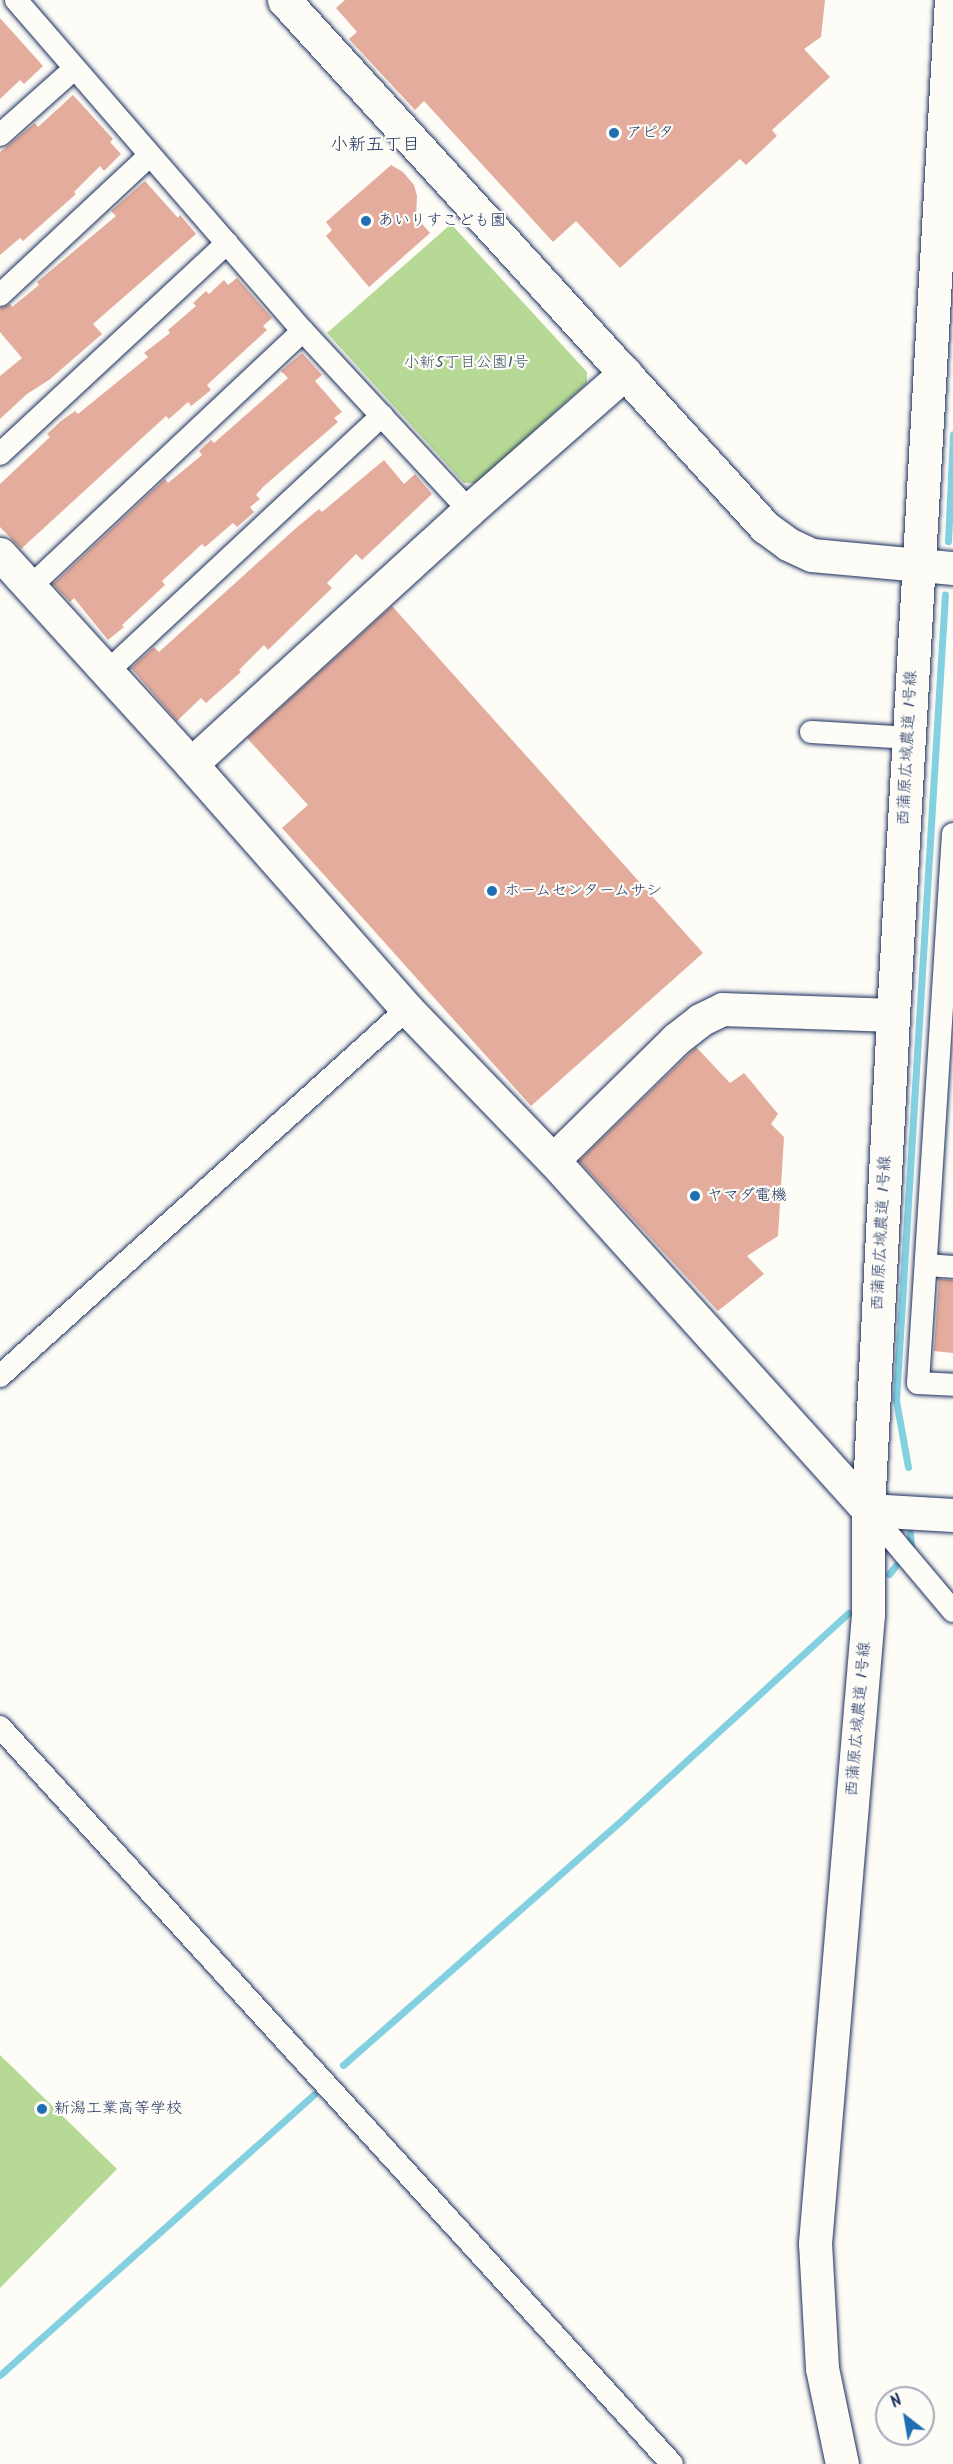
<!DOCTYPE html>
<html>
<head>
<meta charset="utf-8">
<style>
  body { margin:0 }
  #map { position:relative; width:953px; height:2464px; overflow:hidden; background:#fdfcf7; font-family:Kalam,"Klee One",sans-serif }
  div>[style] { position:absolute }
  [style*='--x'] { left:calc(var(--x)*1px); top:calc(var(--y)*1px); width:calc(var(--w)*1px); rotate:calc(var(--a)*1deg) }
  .green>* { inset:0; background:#b6da95 }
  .stream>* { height:7px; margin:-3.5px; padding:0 3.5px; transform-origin:3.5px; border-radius:3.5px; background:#83d0e1 }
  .building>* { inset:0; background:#e4ac9c }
  .roads { filter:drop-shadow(0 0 2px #1b2f5e) drop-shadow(0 0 2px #1b2f5e) }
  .street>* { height:22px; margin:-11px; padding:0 11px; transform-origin:11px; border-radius:11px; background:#fdfcf7 }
  .secondary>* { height:33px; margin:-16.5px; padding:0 16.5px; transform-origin:16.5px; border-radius:16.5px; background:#fdfcf7 }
  .dots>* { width:16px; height:16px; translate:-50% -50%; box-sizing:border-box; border:3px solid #fdfcf7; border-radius:50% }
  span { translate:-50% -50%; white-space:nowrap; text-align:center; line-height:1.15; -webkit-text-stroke:4.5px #fdfcf7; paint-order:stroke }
  .poi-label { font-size:16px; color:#1b2f5e }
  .left { translate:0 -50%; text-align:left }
  .park-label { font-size:16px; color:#425a6c }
  .street-label { font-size:16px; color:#1b2f5e }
  .neighbourhood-label { font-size:18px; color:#1b2f5e }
  .north { position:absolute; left:875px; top:2386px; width:60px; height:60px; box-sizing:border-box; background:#fdfcf7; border:2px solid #a3aaba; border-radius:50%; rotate:329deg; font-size:16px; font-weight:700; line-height:24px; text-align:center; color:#1b2f5e }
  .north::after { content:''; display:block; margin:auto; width:21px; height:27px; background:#1f6fb2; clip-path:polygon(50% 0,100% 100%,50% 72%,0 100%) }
</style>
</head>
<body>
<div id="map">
  <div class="green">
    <i style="clip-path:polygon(451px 224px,587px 372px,587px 383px,476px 483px,464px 483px,327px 333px)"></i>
    <i style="clip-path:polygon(0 2055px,117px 2169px,0 2288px)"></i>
  </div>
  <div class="stream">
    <i style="--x:948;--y:541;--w:107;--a:-87.3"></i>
    <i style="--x:908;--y:1467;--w:68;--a:-100.2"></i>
    <i style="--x:896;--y:1400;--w:807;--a:-86.52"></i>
    <i style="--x:910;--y:1533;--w:14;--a:86"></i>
    <i style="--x:889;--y:1574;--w:11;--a:-52"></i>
    <i style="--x:343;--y:2065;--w:377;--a:-41.3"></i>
    <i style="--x:626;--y:1816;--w:301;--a:-42.4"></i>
    <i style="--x:0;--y:2375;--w:421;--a:-41.8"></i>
  </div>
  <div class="building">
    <i style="clip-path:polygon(345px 0,825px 0,821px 37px,804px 49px,830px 77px,772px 130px,777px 136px,746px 165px,740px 159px,620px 268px,576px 221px,553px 242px,424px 101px,415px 110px,349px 39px,357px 32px,336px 8px)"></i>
    <i style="clip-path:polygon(0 18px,43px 66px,24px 84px,20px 80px,0 99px)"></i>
    <i style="clip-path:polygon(73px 95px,113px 139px,110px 142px,121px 154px,104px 171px,100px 166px,74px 192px,76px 194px,23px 241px,20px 238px,0 255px,0 152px,35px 123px,38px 127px)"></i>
    <i style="clip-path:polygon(391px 165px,403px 172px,414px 185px,417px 196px,416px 217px,430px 233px,369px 287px,326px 236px,332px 230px,326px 222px)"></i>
    <i style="clip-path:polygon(145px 181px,178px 218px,180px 215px,196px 234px,93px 324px,102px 334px,49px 380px,27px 394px,0 419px,0 376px,22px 358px,0 332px,0 308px,10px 304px,12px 307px,39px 285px,37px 282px,116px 216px,111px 211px)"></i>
    <i style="clip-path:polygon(237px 278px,272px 318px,263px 326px,267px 330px,207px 385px,211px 390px,191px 406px,188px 402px,169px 419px,166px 416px,21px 549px,0 527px,0 484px,50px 437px,47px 434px,61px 421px,75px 411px,78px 414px,148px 357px,144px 353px,170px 333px,168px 330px,196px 306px,193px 303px,206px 291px,209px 294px,224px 280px,228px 285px)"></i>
    <i style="clip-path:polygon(302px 353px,322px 375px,315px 381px,342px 412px,334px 418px,338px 422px,264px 486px,256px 495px,260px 499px,250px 507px,254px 512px,237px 527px,233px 523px,205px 547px,202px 544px,162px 581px,165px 585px,122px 625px,124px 627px,108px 640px,74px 598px,70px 602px,53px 584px,165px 479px,168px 483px,202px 455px,199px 451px,211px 440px,214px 443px,288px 378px,281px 371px)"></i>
    <i style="clip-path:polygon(384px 460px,404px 484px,415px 474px,432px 494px,362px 560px,356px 554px,327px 583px,332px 588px,268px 650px,264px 645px,239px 670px,241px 672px,206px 703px,201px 698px,177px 721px,131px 668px,154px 647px,159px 652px,295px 529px,319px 509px,322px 512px)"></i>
    <i style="clip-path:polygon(392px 606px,703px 953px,531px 1106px,282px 828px,308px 805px,247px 738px)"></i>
    <i style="clip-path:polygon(696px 1047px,730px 1083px,744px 1073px,778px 1114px,771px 1124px,784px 1137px,778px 1236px,747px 1256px,764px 1274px,718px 1311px,579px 1161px)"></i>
    <i style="clip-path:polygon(939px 1279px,953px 1280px,953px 1353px,934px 1351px)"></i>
  </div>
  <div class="roads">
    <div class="street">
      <i style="--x:16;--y:0;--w:438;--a:49.1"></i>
      <i style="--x:303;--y:331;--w:244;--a:47.2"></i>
      <i style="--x:0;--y:135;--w:99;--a:-41.7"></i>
      <i style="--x:0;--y:295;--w:204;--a:-43"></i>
      <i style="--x:0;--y:454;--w:310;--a:-42.9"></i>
      <i style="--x:31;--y:586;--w:373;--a:-43.2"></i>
      <i style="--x:107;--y:672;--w:376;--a:-43"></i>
      <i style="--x:811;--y:732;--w:97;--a:3.5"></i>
      <i style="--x:953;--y:834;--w:550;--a:93.65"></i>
      <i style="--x:918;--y:1383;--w:35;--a:3"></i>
      <i style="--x:926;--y:1265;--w:27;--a:4"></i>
      <i style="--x:0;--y:1376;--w:548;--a:-42.04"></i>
      <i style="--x:868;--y:1510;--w:132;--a:49.9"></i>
      <i style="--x:0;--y:1727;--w:997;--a:47.64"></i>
    </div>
    <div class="secondary">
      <i style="--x:284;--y:0;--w:714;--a:47.61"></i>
      <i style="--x:765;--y:527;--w:29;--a:36"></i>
      <i style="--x:788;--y:544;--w:26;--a:25"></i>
      <i style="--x:812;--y:555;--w:142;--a:5.3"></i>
      <i style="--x:0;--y:554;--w:284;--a:47.7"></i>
      <i style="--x:191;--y:764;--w:327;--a:48.6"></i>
      <i style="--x:407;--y:1009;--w:210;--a:46"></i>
      <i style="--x:553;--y:1160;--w:471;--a:48"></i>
      <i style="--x:868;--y:1510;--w:85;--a:3.4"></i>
      <i style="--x:191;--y:764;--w:377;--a:-42.4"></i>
      <i style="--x:469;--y:510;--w:208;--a:-41.3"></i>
      <i style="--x:553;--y:1160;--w:173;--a:-44.5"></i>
      <i style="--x:676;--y:1039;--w:31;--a:-38"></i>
      <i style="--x:700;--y:1020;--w:25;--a:-26"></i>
      <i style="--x:723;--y:1009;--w:170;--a:2"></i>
      <i style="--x:842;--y:2464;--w:98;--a:-101.8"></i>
      <i style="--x:822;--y:2368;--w:125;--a:-93.2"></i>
      <i style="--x:815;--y:2243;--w:631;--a:-85.18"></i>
      <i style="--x:868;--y:1614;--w:104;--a:-90"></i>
      <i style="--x:868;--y:1510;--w:496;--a:-87.1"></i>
      <i style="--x:893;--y:1015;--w:1017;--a:-86.73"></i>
    </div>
  </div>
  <div class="dots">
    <i style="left:614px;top:133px;background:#1f6fb2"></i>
    <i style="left:366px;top:221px;background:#1f6fb2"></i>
    <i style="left:492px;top:891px;background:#1f6fb2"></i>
    <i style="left:695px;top:1196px;background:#1f6fb2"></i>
    <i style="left:42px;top:2109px;background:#1f6fb2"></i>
  </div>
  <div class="poi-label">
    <span class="left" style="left:626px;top:133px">アピタ</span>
    <span class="left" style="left:378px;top:221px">あいりすこども園</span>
    <span class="left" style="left:504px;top:891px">ホームセンタームサシ</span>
    <span class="left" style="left:707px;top:1196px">ヤマダ電機</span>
    <span class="left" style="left:54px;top:2109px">新潟工業高等学校</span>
  </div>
  <div class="park-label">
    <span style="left:466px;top:363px">小新5丁目公園1号</span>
  </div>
  <div class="street-label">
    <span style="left:908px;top:748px;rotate:-87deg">西蒲原広域農道 1号線</span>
    <span style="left:882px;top:1233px;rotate:-87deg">西蒲原広域農道 1号線</span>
    <span style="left:859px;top:1719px;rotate:-85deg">西蒲原広域農道 1号線</span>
  </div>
  <div class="neighbourhood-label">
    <span style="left:375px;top:146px">小新五丁目</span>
  </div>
  <div class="north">N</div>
</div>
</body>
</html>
